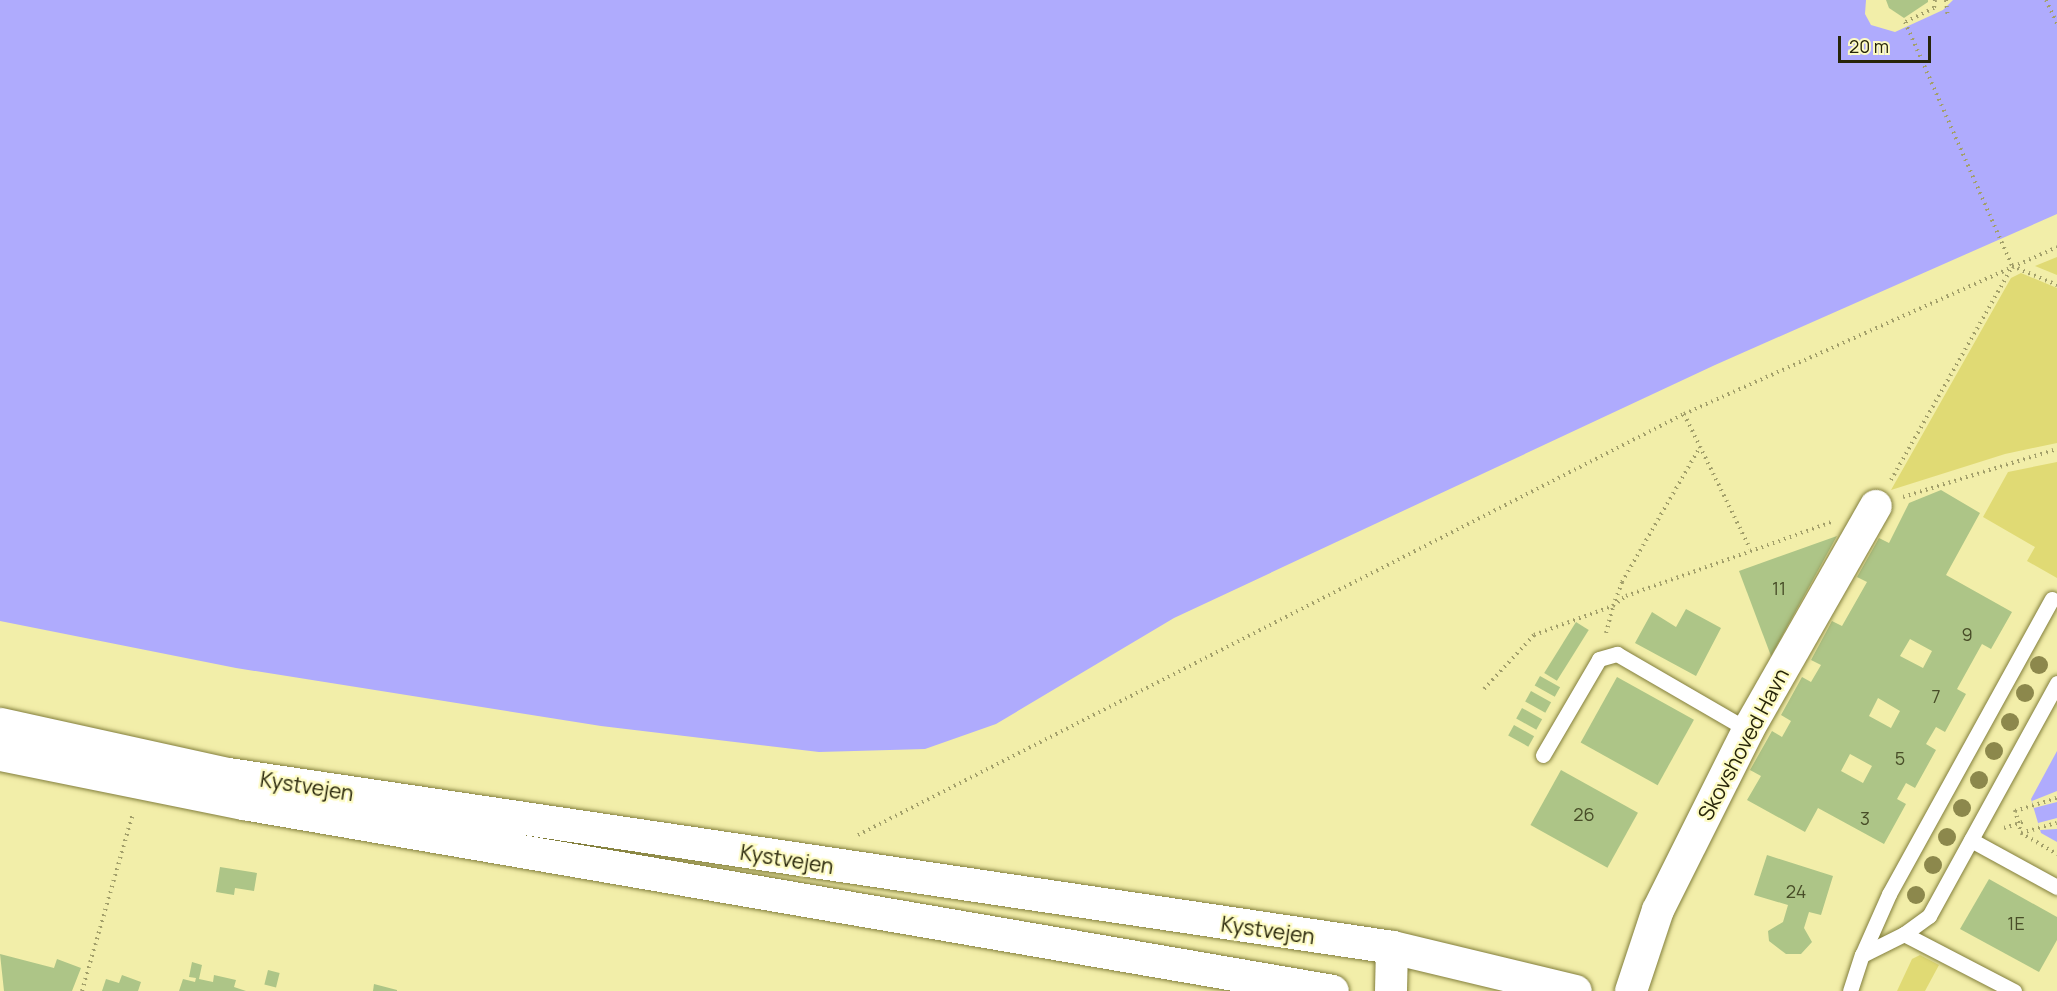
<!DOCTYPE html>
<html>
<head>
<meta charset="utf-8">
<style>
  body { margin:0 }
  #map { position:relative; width:2057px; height:991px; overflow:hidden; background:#f2eea9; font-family:Manrope,sans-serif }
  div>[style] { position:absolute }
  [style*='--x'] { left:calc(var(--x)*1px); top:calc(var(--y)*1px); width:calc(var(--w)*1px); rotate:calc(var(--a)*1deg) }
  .green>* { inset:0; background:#e0da74 }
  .water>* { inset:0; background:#afabfd }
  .pier>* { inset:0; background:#f2eea9 }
  .building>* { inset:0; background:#adc587; transform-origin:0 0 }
  .path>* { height:4px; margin-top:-2px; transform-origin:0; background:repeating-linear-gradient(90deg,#a29f6a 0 1.5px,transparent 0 6px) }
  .roads { filter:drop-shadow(0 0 2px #827e3c) drop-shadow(0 0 2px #827e3c) }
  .service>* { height:15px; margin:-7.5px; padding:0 7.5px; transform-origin:7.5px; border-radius:7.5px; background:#fff }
  .minor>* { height:32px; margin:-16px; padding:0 16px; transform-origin:16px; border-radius:16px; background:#fff }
  .secondary>* { height:33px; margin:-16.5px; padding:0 16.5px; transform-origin:16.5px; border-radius:16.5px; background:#fff }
  .trees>* { width:18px; height:18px; margin:-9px; border-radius:50%; background:#8c884c }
  span { translate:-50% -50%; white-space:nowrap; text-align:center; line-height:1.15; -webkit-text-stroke:4.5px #fdfbc4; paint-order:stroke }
  .number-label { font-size:18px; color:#484d28 }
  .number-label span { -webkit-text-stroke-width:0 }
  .street-label { font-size:21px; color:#272509 }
  .scale { position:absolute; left:1838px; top:36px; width:93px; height:27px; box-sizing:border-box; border:3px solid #272509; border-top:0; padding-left:8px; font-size:18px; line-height:21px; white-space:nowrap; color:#272509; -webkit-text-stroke:4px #fdfbc4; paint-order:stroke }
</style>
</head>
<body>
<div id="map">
  <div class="green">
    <i style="clip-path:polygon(2057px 257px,2057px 275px,2035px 266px)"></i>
    <i style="clip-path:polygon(2021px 273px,2057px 288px,2057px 443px,2005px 454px,1891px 490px,2011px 278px)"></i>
    <i style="clip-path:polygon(2057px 462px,2057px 578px,2027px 561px,2035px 547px,1983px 517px,2008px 472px)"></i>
    <i style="clip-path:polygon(1920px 955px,1939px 965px,1925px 991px,1897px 991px,1912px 959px)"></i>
  </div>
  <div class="water">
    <i style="clip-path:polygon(0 0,2057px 0,2057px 214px,1715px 365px,1174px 618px,996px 724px,925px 749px,819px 752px,601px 726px,236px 668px,0 621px)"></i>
    <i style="clip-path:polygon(2057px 751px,2057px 842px,2041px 833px,2031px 799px)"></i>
  </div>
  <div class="pier">
    <i style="clip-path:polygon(1866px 0,1953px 0,1943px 10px,1895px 32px,1871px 25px,1865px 14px)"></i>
    <i style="clip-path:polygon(2057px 791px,2057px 802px,2034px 808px,2032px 801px)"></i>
    <i style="clip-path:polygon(2057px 818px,2057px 829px,2040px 830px,2038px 823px)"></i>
  </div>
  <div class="building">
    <i style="clip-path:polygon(1886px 0,1928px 0,1928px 2px,1904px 18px,1889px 8px)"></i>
    <i style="clip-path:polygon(evenodd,1941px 490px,1980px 513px,1946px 575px,2012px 612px,1991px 649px,1982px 644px,1957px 689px,1966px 694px,1945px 732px,1936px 727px,1926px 744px,1936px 750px,1915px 788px,1906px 783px,1897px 799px,1906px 804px,1884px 844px,1818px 808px,1805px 832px,1747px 800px,1761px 776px,1750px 770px,1772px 731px,1782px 737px,1791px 721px,1781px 715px,1802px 677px,1811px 682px,1821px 665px,1811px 660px,1832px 621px,1842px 626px,1867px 582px,1857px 577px,1879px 538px,1889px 543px,1909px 503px,1941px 490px,1910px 639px,1932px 651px,1923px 668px,1900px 656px,1910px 639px,1941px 490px,1878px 698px,1900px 711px,1891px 728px,1869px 716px,1878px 698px,1941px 490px,1850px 754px,1872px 766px,1863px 783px,1841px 771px,1850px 754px)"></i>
    <i style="clip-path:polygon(1837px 536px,1771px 656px,1739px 571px)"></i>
    <i style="clip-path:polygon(1686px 609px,1721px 628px,1696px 676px,1635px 643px,1652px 612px,1676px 627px)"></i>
    <i style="left:1576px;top:622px;width:15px;height:60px;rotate:32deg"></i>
    <i style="left:1540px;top:676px;width:23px;height:11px;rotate:29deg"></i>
    <i style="left:1617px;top:677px;width:88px;height:75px;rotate:29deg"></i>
    <i style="left:1531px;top:691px;width:23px;height:12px;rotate:29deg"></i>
    <i style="left:1522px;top:708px;width:23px;height:12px;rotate:29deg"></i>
    <i style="left:1514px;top:725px;width:23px;height:12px;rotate:29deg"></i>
    <i style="left:1561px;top:770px;width:88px;height:63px;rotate:29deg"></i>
    <i style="clip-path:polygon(1767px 855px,1833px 876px,1821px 915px,1809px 912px,1804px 928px,1812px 942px,1801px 954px,1786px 954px,1769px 941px,1768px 931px,1783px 922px,1788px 905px,1754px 895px)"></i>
    <i style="clip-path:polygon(220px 867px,257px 873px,254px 891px,235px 888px,234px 895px,216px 892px)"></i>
    <i style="clip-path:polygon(1989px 879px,2057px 917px,2057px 940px,2039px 972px,1960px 929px)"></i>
    <i style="clip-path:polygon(0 954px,54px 968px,57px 959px,81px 968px,72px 991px,4px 991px)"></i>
    <i style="clip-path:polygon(192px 962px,202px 965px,199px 979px,213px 982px,214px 975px,236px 980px,234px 987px,246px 991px,179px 991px,183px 979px,195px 982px,196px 978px,189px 977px)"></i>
    <i style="left:268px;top:970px;width:12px;height:15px;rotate:14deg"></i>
    <i style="clip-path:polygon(122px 975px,141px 982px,138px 991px,102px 991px,106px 979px,119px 983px)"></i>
    <i style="clip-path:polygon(374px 984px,397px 990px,397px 991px,373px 991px)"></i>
  </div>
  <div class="path">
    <i style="--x:1935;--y:0;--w:8;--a:97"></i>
    <i style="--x:1934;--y:8;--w:32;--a:154"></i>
    <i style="--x:1905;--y:22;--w:266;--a:66.3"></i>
    <i style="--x:2012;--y:266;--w:49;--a:22.9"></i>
    <i style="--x:1946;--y:0;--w:18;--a:84"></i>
    <i style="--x:2046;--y:0;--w:26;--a:65"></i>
    <i style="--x:1684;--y:414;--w:150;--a:63.9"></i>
    <i style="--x:1891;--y:480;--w:245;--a:-60.4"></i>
    <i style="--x:1903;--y:497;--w:161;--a:-17.3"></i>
    <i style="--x:1606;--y:633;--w:28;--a:-75"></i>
    <i style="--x:1613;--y:606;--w:16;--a:-38"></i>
    <i style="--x:1626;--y:596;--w:218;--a:-19.8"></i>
    <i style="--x:1484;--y:689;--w:74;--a:-47.2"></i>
    <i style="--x:1534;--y:635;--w:84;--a:-20.2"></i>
    <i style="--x:1613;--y:606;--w:26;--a:-69"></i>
    <i style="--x:1622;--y:582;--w:156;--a:-60"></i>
    <i style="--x:2015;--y:810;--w:24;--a:75"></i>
    <i style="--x:2021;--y:833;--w:42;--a:30.3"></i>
    <i style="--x:2015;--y:811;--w:44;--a:-17.2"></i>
    <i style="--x:2004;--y:828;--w:20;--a:-18"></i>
    <i style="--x:2021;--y:833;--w:37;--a:-16"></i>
    <i style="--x:858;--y:835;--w:927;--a:-27.01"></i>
    <i style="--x:1684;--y:414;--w:409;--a:-24.1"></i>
    <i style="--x:82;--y:991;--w:185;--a:-74"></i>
  </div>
  <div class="roads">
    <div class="service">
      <i style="--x:1543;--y:755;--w:111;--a:-59.7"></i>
      <i style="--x:1599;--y:659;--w:19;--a:-16"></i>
      <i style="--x:1617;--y:654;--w:151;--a:30.1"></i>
      <i style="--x:1971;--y:840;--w:98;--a:28.7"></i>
      <i style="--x:1904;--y:934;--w:31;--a:-36"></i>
      <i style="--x:1929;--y:916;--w:266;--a:-61.2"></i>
      <i style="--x:1862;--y:955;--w:67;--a:-66.1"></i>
      <i style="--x:1889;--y:894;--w:337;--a:-61.1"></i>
      <i style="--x:1850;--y:991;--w:38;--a:-72"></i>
      <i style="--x:1862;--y:955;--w:47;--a:-26.6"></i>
      <i style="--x:1904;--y:934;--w:124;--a:27.4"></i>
    </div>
    <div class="minor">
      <i style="--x:1391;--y:991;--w:44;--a:-88.7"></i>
      <i style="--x:1631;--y:991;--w:85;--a:-71.6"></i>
      <i style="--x:1658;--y:910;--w:201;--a:-63.4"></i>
      <i style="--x:1748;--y:730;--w:258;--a:-60.3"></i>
    </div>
    <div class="secondary">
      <i style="--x:0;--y:724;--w:233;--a:12.4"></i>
      <i style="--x:228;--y:774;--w:1177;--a:8.45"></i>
      <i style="--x:1392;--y:947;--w:188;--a:13.5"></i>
      <i style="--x:0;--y:754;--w:248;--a:11.4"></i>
      <i style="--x:243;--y:803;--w:1105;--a:9.79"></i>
    </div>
  </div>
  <div class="trees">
    <i style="left:2039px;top:665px"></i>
    <i style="left:2025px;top:693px"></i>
    <i style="left:2010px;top:722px"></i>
    <i style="left:1994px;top:751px"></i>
    <i style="left:1979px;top:780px"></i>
    <i style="left:1962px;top:808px"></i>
    <i style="left:1947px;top:837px"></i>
    <i style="left:1933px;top:865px"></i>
    <i style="left:1916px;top:895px"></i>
  </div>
  <div class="number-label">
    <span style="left:1779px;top:588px">11</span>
    <span style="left:1967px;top:634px">9</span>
    <span style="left:1936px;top:696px">7</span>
    <span style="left:1900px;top:758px">5</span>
    <span style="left:1584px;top:814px">26</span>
    <span style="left:1865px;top:818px">3</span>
    <span style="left:1796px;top:891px">24</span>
    <span style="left:2016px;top:923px">1E</span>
  </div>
  <div class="street-label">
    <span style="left:1743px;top:744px;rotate:-62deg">Skovshoved Havn</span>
    <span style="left:307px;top:786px;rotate:9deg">Kystvejen</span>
    <span style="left:787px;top:859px;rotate:9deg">Kystvejen</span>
    <span style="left:1268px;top:930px;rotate:8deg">Kystvejen</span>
  </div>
  <div class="scale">20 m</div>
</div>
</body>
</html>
